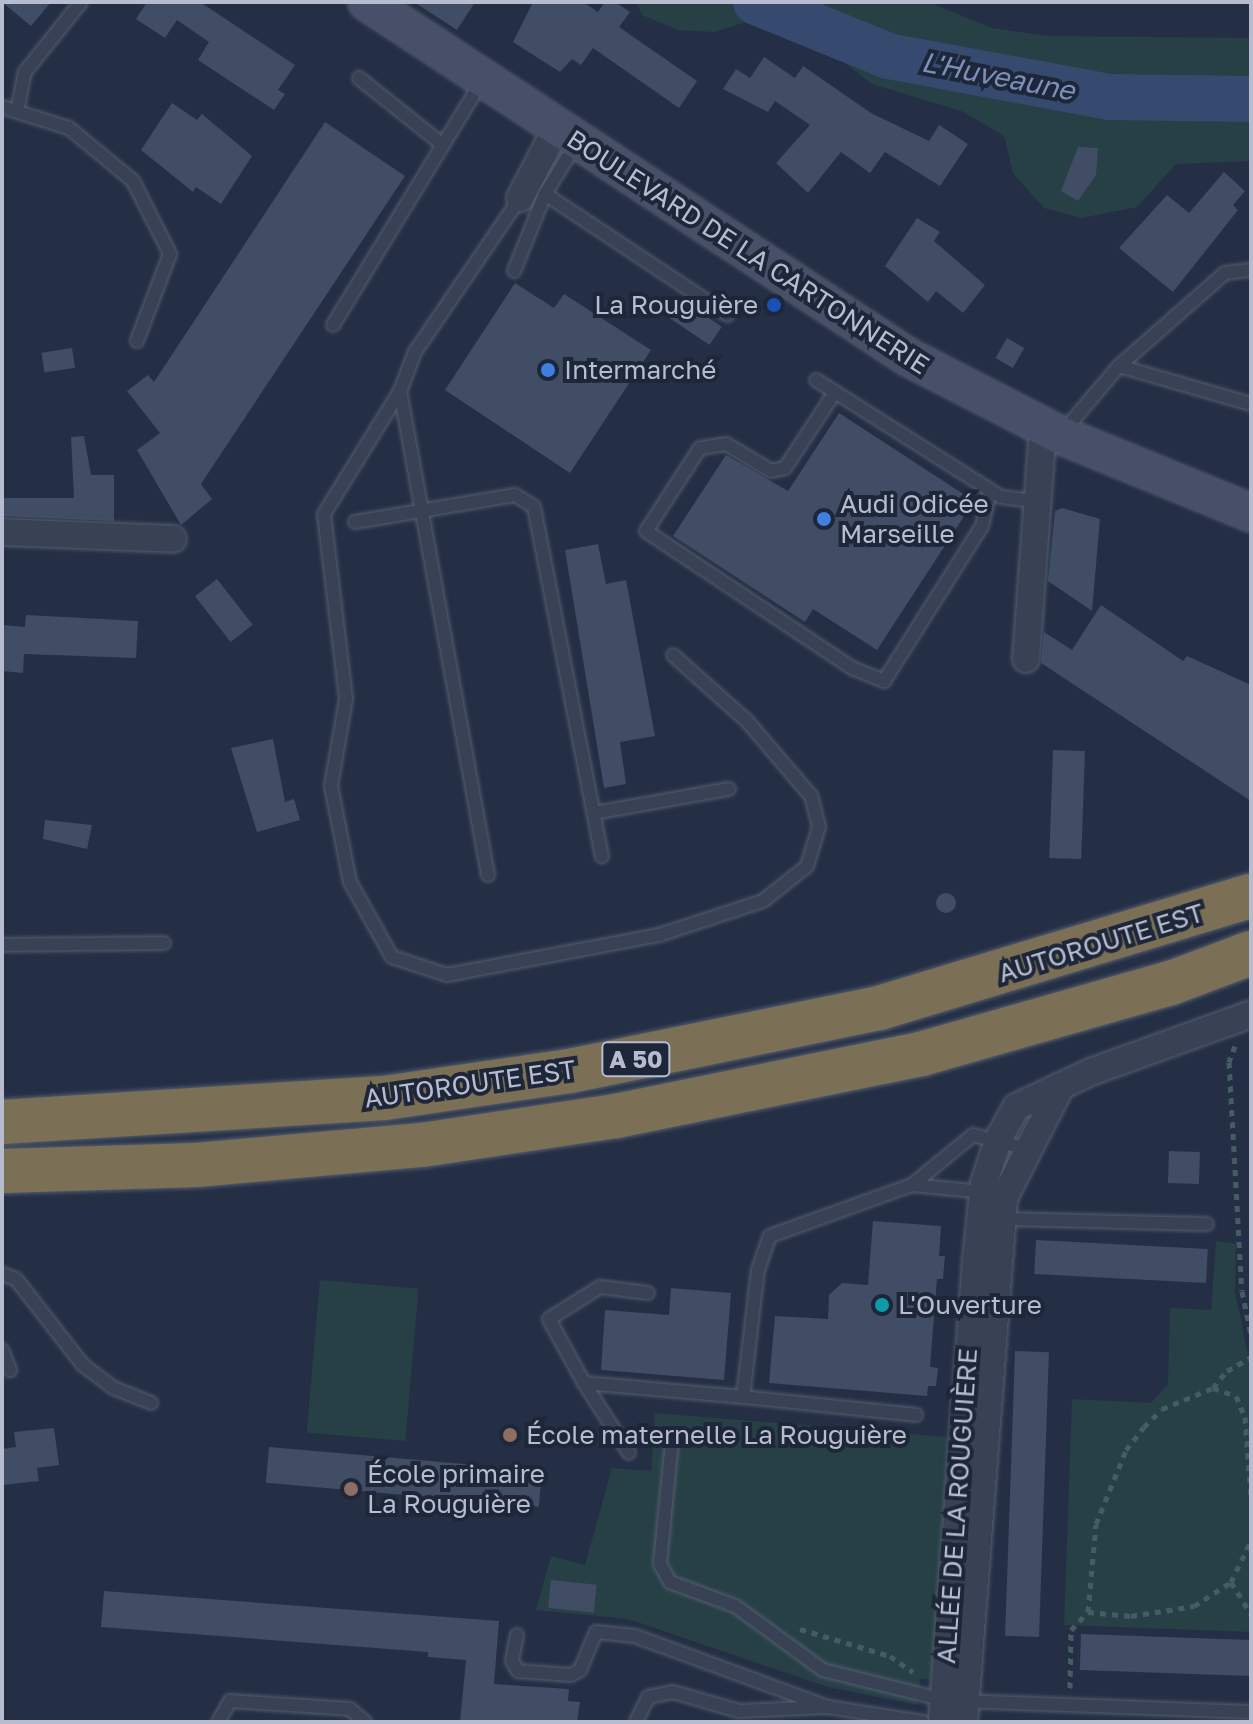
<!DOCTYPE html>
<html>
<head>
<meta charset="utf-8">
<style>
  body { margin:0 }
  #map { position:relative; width:1253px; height:1724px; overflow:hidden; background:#242f45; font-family:"Golos Text",sans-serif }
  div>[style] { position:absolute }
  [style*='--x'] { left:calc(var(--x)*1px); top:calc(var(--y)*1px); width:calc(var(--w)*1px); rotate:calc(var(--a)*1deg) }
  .green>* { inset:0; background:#264046; transform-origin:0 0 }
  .river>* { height:46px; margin:-23px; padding:0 23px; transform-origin:23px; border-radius:23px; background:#36496e }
  .building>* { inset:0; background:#404d65; transform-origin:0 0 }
  .round { border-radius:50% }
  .path>* { height:5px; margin-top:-2.5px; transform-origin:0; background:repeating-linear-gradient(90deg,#455d62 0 6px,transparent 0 12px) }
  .roads { filter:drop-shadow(0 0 2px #555d6f) drop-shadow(0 0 2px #555d6f) }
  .lane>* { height:12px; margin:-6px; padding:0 6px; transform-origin:6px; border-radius:6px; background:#394254 }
  .street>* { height:26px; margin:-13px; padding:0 13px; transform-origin:13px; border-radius:13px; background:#394254 }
  .secondary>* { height:36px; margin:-18px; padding:0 18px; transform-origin:18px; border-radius:18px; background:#475068 }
  .highway>* { height:44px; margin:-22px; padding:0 22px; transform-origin:22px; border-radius:22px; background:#7b7055 }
  .dots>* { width:22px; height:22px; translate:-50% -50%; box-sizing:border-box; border:4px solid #1e273a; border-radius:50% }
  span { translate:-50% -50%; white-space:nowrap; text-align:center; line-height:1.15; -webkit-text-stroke:8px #1e273a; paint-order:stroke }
  .shield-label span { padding:2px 6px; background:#1e273a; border:2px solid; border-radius:6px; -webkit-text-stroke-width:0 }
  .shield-label { font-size:24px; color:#b7bdce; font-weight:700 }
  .street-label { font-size:26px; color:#b7bdce }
  .poi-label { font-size:26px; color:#b7bdce }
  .right { translate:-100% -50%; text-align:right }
  .left { translate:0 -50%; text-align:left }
  .water-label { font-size:28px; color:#7c8fb8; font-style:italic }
  .frame { position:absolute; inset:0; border:4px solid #b7bdce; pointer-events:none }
</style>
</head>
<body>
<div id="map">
  <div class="green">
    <i style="clip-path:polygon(636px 2px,928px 2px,992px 28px,1047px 36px,1251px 38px,1251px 161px,1176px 164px,1137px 207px,1081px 218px,1044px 208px,1013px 173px,1004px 136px,964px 112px,872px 84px,826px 48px,749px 21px,714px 32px,678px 30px,642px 15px)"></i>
    <i style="clip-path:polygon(1216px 1241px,1236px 1244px,1235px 1291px,1251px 1370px,1251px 1632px,1064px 1625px,1072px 1399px,1151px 1403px,1168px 1384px,1170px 1308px,1211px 1310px)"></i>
    <i style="left:320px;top:1280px;width:99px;height:153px;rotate:5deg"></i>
    <i style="clip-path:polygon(655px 1413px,948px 1437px,932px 1679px,920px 1679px,917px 1705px,828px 1687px,628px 1619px,536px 1610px,551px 1556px,585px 1565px,612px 1468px,651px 1471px)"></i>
  </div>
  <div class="river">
    <i style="--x:756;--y:2;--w:143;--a:22.2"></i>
    <i style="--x:888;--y:56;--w:226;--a:10.5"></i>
    <i style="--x:1110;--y:97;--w:141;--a:0.8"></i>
  </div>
  <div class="building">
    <i style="clip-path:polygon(2px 2px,51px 2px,31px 26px)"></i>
    <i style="clip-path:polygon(147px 2px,200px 2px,295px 65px,278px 90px,285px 94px,274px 110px,198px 60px,209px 42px,177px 20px,165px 38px,136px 19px)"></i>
    <i style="clip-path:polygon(414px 2px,475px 2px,457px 30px)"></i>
    <i style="clip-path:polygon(533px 2px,583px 2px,598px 12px,605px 2px,615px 2px,630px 12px,619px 27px,697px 81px,679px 108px,593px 48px,581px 65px,572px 59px,560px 72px,513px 42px)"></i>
    <i style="clip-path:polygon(764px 57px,795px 78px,803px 66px,871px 113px,929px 141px,939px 125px,968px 144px,940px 186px,885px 152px,870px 173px,841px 152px,808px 193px,776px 163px,810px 125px,775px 101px,768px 112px,723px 89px,736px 69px,750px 78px)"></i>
    <i style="clip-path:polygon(172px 103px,197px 120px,202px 114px,252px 156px,221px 204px,196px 187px,193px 192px,141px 150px)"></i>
    <i style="clip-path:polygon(325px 122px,405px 176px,201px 484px,212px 499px,181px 525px,137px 450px,160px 433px,127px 391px,148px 375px,154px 382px)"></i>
    <i style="clip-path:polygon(1078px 147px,1098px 148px,1096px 175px,1078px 201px,1061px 191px)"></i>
    <i style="clip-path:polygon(1224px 172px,1245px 191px,1233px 205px,1238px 210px,1173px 292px,1119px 248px,1167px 195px,1189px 213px)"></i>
    <i style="clip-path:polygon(917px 218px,940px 232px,934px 241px,985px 285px,963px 313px,936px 291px,928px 302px,885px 266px)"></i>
    <i style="clip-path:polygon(515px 283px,554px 308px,564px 294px,651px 350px,570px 473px,445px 390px)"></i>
    <i style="left:682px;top:300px;width:48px;height:22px;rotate:34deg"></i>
    <i style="left:1007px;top:338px;width:20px;height:23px;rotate:30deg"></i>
    <i style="left:72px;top:348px;width:20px;height:31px;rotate:81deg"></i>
    <i style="clip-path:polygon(839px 413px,974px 501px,877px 650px,813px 609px,805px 622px,673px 536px,726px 455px,788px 491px)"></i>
    <i style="clip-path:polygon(84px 436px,91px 475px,114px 475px,114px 521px,2px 516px,2px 498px,74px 498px,71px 437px)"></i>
    <i style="clip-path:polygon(1062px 508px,1100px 519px,1092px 611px,1048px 581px,1055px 511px)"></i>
    <i style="clip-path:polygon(598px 544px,606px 584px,626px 580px,655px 736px,620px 742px,626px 784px,604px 788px,565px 550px)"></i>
    <i style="left:217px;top:579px;width:58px;height:28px;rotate:52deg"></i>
    <i style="clip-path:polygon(1101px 605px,1183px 661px,1187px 656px,1251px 685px,1251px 801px,1041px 663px,1044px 632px,1072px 650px)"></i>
    <i style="clip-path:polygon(26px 615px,138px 621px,136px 658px,24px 654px,23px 673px,2px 671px,2px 625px,25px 627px)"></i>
    <i style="clip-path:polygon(273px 739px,285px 802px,294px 799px,300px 820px,257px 832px,231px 748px)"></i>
    <i style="left:1053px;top:750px;width:32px;height:108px;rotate:2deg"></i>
    <i style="clip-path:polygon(45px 820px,92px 825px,87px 849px,43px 839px)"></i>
    <i class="round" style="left:936px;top:893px;width:20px;height:20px"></i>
    <i style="left:1169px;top:1151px;width:31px;height:32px;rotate:2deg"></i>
    <i style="clip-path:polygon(873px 1221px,941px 1226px,939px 1256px,945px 1256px,943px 1279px,937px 1279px,930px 1367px,938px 1368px,936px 1386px,928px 1386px,927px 1396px,769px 1383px,775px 1316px,828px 1319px,829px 1295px,842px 1283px,868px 1285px)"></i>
    <i style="left:1036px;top:1240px;width:172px;height:34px;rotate:3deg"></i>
    <i style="clip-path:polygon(671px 1288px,731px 1293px,724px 1380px,601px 1370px,605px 1310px,669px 1315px)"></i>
    <i style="left:1015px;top:1351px;width:34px;height:285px;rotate:2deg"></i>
    <i style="clip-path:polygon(54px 1428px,59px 1465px,37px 1468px,39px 1481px,2px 1485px,2px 1449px,16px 1447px,14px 1432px)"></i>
    <i style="left:269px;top:1447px;width:274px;height:36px;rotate:5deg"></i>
    <i style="left:551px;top:1580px;width:46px;height:28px;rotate:6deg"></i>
    <i style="clip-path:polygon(104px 1591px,499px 1621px,494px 1684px,569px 1689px,568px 1701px,580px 1702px,577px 1722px,460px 1722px,466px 1660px,428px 1657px,428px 1652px,101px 1627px)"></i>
    <i style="left:1081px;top:1634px;width:170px;height:36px;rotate:2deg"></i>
  </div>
  <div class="path">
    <i style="--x:1235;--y:1046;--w:17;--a:111"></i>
    <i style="--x:1229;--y:1062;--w:229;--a:86.8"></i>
    <i style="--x:1242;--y:1291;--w:45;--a:78.4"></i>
    <i style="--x:1213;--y:1388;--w:22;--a:-51"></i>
    <i style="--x:1227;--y:1371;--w:28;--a:-30"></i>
    <i style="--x:1231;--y:1582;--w:38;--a:58"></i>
    <i style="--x:1088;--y:1612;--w:43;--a:5.3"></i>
    <i style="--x:1131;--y:1616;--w:64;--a:-9"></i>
    <i style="--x:1194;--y:1606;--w:44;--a:-33"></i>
    <i style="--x:1231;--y:1582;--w:46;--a:-64"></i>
    <i style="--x:800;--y:1629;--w:94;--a:16.7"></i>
    <i style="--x:890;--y:1656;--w:28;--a:35"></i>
    <i style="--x:1070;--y:1688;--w:58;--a:-89"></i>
    <i style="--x:1071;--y:1630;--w:25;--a:-47"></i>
    <i style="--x:1088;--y:1612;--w:88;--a:-84.8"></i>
    <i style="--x:1096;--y:1524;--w:80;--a:-67.9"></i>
    <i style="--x:1126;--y:1450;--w:29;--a:-52"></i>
    <i style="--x:1144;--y:1427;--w:25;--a:-45"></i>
    <i style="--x:1162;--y:1409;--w:55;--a:-22.4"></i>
    <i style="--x:1213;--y:1388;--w:24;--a:19"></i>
    <i style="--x:1236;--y:1396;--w:23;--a:67"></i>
    <i style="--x:1245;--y:1417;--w:80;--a:85.7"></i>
  </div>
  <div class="roads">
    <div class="lane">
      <i style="--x:359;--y:78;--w:107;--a:38.6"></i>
      <i style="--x:2;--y:107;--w:70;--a:17.4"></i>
      <i style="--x:69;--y:128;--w:83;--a:39.6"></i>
      <i style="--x:133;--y:181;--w:82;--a:63.1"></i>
      <i style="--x:170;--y:254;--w:93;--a:110.8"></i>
      <i style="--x:18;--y:107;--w:36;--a:-79"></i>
      <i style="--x:25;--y:72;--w:90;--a:-51.3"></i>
      <i style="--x:545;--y:194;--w:219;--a:33.5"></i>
      <i style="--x:514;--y:271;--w:83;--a:-68.1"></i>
      <i style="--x:545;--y:194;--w:61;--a:-58.4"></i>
      <i style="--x:333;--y:325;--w:286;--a:-58.6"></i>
      <i style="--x:1119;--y:366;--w:141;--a:-41.3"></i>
      <i style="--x:1225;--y:273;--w:26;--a:-7"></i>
      <i style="--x:816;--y:380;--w:219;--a:32.3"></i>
      <i style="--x:1001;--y:497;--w:35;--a:7"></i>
      <i style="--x:400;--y:391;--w:145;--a:121.7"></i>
      <i style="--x:324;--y:514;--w:186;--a:83.2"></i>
      <i style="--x:346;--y:699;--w:88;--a:99.8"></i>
      <i style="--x:331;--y:786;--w:98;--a:78.8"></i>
      <i style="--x:350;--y:882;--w:86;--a:60.8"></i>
      <i style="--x:392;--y:957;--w:58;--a:18.1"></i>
      <i style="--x:447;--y:975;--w:216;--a:-10.7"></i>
      <i style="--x:659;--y:935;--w:109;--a:-18.1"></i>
      <i style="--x:763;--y:901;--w:56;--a:-38.5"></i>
      <i style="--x:807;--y:866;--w:41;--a:-72.9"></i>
      <i style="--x:819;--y:827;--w:32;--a:-104"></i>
      <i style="--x:811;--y:796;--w:99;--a:-130.5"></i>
      <i style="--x:747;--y:721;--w:99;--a:-138.3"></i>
      <i style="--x:835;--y:392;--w:91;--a:123.3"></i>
      <i style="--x:785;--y:468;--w:14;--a:168"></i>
      <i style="--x:771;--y:471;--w:52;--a:-149"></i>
      <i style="--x:726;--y:444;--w:26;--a:171"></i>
      <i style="--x:700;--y:448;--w:99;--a:123"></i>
      <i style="--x:646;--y:531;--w:247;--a:33.6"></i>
      <i style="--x:852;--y:668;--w:35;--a:22"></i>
      <i style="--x:884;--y:681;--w:183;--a:-57.7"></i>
      <i style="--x:982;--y:526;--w:36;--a:-77"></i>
      <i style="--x:1062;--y:433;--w:88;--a:-49.6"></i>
      <i style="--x:1119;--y:366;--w:137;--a:16.1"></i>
      <i style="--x:355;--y:522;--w:162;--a:-9.6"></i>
      <i style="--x:515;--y:495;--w:22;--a:32"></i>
      <i style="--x:534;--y:507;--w:356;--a:79"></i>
      <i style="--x:594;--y:813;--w:137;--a:-10.1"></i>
      <i style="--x:488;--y:875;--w:492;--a:-100.3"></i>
      <i style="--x:400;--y:391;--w:42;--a:-69"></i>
      <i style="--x:415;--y:352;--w:186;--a:-55.7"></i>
      <i style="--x:2;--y:945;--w:162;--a:-0.7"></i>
      <i style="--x:912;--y:1185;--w:72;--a:5.6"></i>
      <i style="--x:1002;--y:1219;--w:205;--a:1.4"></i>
      <i style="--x:2;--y:1274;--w:15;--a:20"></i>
      <i style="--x:16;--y:1279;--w:109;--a:52.1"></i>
      <i style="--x:83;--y:1365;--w:39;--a:37"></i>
      <i style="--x:114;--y:1388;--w:40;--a:22"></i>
      <i style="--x:648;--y:1293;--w:48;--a:-172.9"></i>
      <i style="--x:600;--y:1287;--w:60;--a:147.9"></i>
      <i style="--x:549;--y:1319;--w:73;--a:61.3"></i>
      <i style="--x:584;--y:1383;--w:160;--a:5"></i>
      <i style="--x:743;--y:1397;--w:128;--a:-83.3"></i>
      <i style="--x:758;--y:1270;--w:36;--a:-71"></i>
      <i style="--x:770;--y:1236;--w:151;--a:-19.8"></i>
      <i style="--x:912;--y:1185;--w:79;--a:-39.3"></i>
      <i style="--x:973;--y:1135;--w:53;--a:14.3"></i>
      <i style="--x:2;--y:1350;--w:22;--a:68"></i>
      <i style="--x:584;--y:1383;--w:83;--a:57.3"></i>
      <i style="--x:743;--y:1397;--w:174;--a:5.9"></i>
      <i style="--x:672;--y:1441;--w:124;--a:95.6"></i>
      <i style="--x:660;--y:1564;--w:21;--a:61"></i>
      <i style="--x:670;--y:1582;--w:69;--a:20.3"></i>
      <i style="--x:735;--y:1606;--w:109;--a:36"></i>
      <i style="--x:823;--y:1670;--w:125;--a:13.9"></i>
      <i style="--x:517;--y:1635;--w:26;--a:101"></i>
      <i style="--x:512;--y:1661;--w:12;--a:59"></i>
      <i style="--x:518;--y:1671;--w:53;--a:4.3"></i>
      <i style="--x:571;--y:1675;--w:10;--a:-29"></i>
      <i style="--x:580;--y:1670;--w:41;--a:-67.2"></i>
      <i style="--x:596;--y:1632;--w:39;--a:6"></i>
      <i style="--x:635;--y:1636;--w:206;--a:20.2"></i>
      <i style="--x:962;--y:1701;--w:289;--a:2.2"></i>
      <i style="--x:218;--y:1722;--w:24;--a:-60"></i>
      <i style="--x:230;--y:1701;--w:120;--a:3.8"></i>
      <i style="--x:350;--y:1709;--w:20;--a:41"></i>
      <i style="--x:636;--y:1722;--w:28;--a:-64"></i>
      <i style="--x:648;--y:1697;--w:25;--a:-11"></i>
      <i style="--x:673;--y:1692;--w:69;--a:16.1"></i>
      <i style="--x:739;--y:1711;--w:89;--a:-2.6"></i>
      <i style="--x:828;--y:1707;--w:96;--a:9"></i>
    </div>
    <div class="street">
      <i style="--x:520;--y:198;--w:78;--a:-62.4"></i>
      <i style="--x:2;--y:532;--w:171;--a:2.3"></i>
      <i style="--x:1026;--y:659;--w:233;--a:-85.8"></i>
      <i style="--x:942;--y:1722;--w:463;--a:-85.8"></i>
      <i style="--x:976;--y:1260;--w:77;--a:-84.1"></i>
      <i style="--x:984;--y:1183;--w:47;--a:-71.6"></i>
      <i style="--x:999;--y:1138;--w:35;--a:-61"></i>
      <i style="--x:1016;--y:1107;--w:85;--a:-25.1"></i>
      <i style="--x:1093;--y:1071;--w:168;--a:-19.8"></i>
      <i style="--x:964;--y:1722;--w:526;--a:-85.63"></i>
      <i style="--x:1004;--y:1198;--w:126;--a:-63"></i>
    </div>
    <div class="secondary">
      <i style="--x:367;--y:2;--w:647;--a:33.27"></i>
      <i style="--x:908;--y:357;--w:171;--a:27.2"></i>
      <i style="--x:1060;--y:435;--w:206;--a:22.2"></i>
    </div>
    <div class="highway">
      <i style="--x:2;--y:1122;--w:383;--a:-3.6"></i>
      <i style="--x:384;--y:1098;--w:188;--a:-8.3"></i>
      <i style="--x:570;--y:1071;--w:315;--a:-11.5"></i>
      <i style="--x:879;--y:1008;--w:388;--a:-16.8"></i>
      <i style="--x:2;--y:1171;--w:194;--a:-1.8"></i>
      <i style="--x:196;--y:1165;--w:227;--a:-5.1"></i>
      <i style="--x:422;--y:1145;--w:196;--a:-8.5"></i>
      <i style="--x:616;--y:1116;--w:311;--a:-11.5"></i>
      <i style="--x:921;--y:1054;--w:260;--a:-15.9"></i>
      <i style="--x:1171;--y:983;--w:85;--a:-20.6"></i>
    </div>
  </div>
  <div class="dots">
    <i style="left:774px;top:305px;background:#1a4fb4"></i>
    <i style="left:548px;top:370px;background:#3f7fe0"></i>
    <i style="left:824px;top:519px;background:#3f7fe0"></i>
    <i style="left:882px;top:1305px;background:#0f9aa8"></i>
    <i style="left:510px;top:1435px;background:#8d6e63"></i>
    <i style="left:351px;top:1489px;background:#8d6e63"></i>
  </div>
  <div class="shield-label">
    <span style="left:636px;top:1059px">A 50</span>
  </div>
  <div class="street-label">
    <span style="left:748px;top:252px;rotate:33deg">BOULEVARD DE LA CARTONNERIE</span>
    <span style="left:1101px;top:943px;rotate:-17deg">AUTOROUTE EST</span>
    <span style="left:470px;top:1084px;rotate:-8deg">AUTOROUTE EST</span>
    <span style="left:957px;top:1506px;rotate:-86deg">ALLÉE DE LA ROUGUIÈRE</span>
  </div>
  <div class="poi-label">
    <span class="right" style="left:758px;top:305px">La Rouguière</span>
    <span class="left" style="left:564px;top:370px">Intermarché</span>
    <span class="left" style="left:840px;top:519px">Audi Odicée<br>Marseille</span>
    <span class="left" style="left:898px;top:1305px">L'Ouverture</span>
    <span class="left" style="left:526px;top:1435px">École maternelle La Rouguière</span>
    <span class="left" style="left:367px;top:1489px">École primaire<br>La Rouguière</span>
  </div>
  <div class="water-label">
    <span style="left:998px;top:76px;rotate:11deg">L'Huveaune</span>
  </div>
  <div class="frame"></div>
</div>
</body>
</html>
